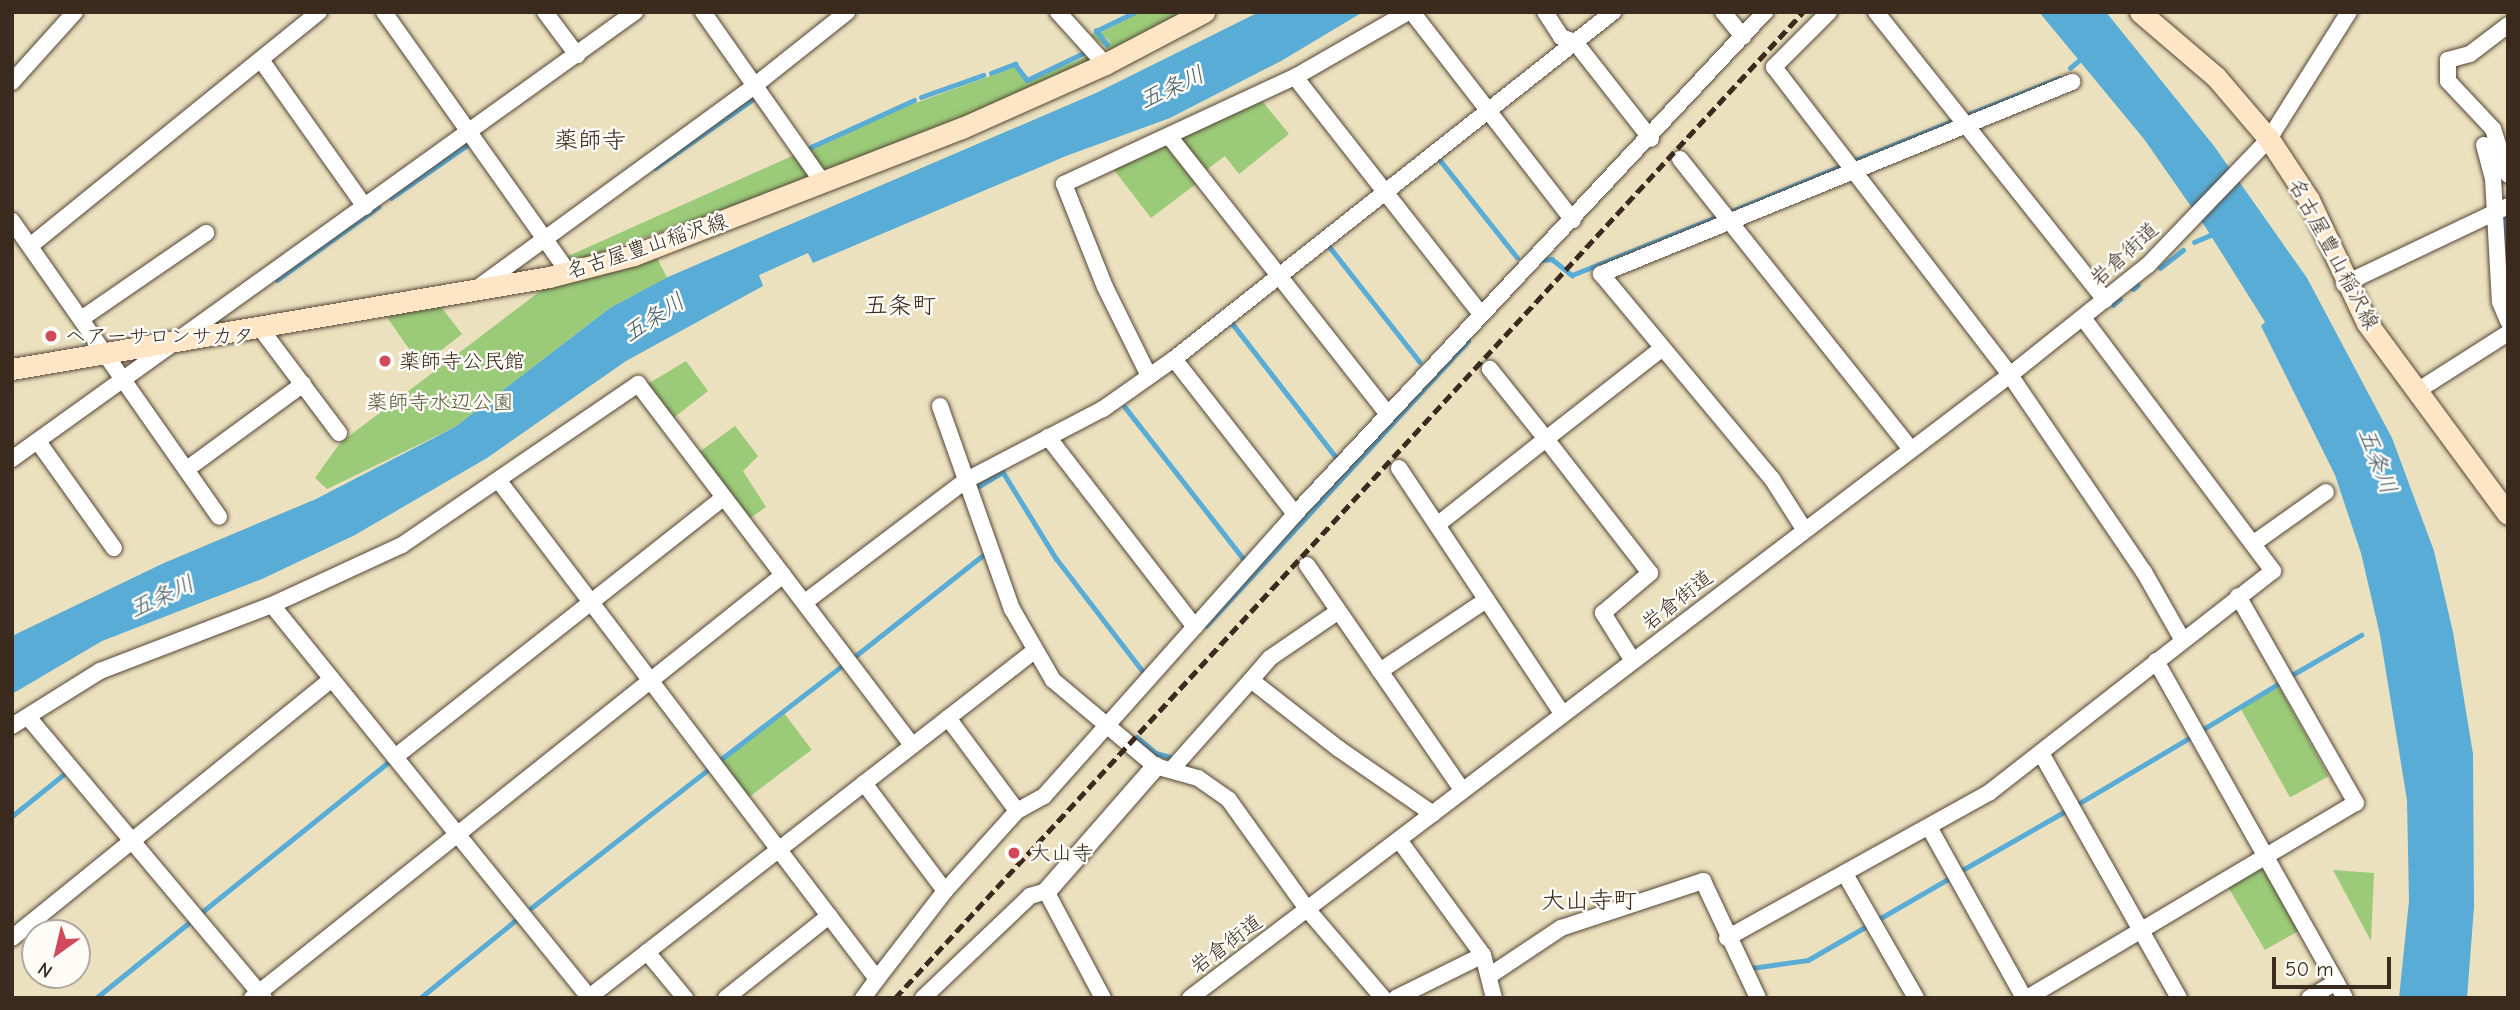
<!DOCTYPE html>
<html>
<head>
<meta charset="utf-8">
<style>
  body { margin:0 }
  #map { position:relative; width:2520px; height:1010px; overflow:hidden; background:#ebe1bf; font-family:"Comic Neue","Klee One",sans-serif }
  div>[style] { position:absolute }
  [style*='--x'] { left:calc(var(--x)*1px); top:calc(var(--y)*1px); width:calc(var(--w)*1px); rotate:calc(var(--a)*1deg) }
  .green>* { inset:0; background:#9bca79; transform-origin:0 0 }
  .water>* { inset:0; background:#59acd5 }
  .stream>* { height:4.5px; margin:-2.25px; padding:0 2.25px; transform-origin:2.25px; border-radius:2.25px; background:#59acd5 }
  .roads { filter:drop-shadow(0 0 2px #554536) drop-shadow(0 0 2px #554536) }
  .minor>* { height:16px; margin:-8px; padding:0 8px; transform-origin:8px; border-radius:8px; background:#fff }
  .tertiary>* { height:19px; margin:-9.5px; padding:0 9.5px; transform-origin:9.5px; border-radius:9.5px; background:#fff }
  .secondary>* { height:21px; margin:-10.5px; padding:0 10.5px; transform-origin:10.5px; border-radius:10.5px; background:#fee5c5 }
  .rail>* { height:4.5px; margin-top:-2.25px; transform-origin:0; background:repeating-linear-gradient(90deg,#3b2a1e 0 10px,transparent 0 15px) }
  .dots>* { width:19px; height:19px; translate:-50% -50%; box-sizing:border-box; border:4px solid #fdfcf7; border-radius:50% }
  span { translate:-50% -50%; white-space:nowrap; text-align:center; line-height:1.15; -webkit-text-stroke:5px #fdfcf7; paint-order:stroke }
  .street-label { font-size:21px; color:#3b2a1e }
  .poi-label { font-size:21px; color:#3b2a1e }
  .left { translate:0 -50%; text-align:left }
  .park-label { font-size:21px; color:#585a39 }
  .water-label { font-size:23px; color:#475e67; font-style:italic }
  .quarter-label { font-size:24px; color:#3b2a1e }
  .frame { position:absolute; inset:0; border:14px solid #3b2a1e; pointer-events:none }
  .north { position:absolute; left:21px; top:919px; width:70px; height:70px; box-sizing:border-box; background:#fdfcf7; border:2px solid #afa8a0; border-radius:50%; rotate:214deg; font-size:19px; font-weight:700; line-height:28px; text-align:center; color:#3b2a1e }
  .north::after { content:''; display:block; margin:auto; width:24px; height:32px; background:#d1495b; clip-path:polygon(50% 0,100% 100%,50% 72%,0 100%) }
  .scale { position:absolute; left:2272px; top:957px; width:119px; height:32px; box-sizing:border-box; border:4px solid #3b2a1e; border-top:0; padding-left:9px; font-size:21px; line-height:24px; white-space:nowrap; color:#3b2a1e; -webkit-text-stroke:5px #fdfcf7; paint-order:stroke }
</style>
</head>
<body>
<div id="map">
  <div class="green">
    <i style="clip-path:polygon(1140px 12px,1190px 12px,1111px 52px,1091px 35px,1095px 32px,1112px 44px,1100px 33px)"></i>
    <i style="clip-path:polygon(1090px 55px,1089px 62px,941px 127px,824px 171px,808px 151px,888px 113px,1015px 67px,1026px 81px)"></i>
    <i style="clip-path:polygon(1259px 97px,1289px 134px,1239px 174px,1225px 156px,1205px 171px,1178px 137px)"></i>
    <i style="clip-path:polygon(1163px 143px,1196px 184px,1151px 218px,1111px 166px)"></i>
    <i style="clip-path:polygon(799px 153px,811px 180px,571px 263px,566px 257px)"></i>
    <i style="clip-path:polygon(655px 254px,667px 278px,610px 308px,455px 427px,327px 489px,315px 478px,340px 443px,547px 286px)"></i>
    <i style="clip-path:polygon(438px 303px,462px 334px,421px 366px,384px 313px)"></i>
    <i style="clip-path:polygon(686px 361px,708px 391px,672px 419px,646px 385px)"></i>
    <i style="clip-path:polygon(735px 426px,758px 456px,743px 471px,766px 507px,749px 519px,698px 453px)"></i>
    <i style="left:2279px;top:687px;width:102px;height:44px;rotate:61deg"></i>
    <i style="left:784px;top:713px;width:46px;height:81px;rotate:53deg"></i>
    <i style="clip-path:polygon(2257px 869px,2267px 871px,2300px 930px,2265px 950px,2228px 887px)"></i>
    <i style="clip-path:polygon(2333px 870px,2374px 873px,2371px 941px)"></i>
  </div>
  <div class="water">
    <i style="clip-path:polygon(1259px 12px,1363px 12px,1281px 61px,1170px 118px,1066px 156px,813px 263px,808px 253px,759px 275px,763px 286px,626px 361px,487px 458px,355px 535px,262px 579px,102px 641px,12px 694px,12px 636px,164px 563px,316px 499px,455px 427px,610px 308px,668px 277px,1096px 93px)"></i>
    <i style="clip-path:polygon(2039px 12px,2106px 12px,2214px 146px,2307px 278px,2392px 438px,2434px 551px,2453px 632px,2473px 754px,2474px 907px,2467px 998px,2399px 998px,2409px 901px,2407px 800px,2380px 635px,2361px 553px,2335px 475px,2261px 326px,2265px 322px,2206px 228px,2144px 139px)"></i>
  </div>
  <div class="stream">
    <i style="--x:1107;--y:45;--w:18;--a:-128"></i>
    <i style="--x:1096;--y:31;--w:43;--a:-26"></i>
    <i style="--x:2070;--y:68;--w:17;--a:-40"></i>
    <i style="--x:991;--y:73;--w:26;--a:-21"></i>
    <i style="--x:1015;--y:64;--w:20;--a:53"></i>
    <i style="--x:1027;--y:80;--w:68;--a:-25.4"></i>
    <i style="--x:921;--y:97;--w:66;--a:-19.5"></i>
    <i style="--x:1969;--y:114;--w:97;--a:-21.8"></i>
    <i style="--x:811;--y:147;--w:113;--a:-24.5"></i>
    <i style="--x:1440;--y:160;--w:124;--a:51.6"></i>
    <i style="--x:1853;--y:161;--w:107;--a:-22"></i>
    <i style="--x:655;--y:168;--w:123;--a:-35.1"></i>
    <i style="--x:391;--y:198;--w:96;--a:-34.8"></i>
    <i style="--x:1732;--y:211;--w:116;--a:-22.4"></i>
    <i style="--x:2504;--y:215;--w:66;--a:87.4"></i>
    <i style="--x:2194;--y:242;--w:21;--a:-23"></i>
    <i style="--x:1329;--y:246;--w:147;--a:51.9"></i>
    <i style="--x:1542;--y:260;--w:10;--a:-6"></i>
    <i style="--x:1552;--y:259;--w:26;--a:39"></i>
    <i style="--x:1572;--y:275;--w:155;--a:-21.9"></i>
    <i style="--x:2160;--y:268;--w:29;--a:-38"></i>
    <i style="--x:277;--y:280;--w:125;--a:-35.9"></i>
    <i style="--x:2133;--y:289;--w:6;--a:-39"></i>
    <i style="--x:2113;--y:305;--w:9;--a:-41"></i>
    <i style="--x:1232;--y:323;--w:170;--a:52.2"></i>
    <i style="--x:1125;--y:407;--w:192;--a:52"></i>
    <i style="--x:976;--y:488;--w:31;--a:-31"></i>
    <i style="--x:1003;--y:472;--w:101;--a:58.4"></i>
    <i style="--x:1056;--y:558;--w:141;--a:52.5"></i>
    <i style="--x:1206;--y:626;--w:387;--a:-47.4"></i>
    <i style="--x:854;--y:657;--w:164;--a:-38.3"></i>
    <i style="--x:2292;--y:675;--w:80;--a:-30.1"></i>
    <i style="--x:2202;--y:730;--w:89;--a:-31.2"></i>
    <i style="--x:1137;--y:737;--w:25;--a:40"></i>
    <i style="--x:1156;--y:753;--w:15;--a:16"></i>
    <i style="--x:720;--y:760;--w:155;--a:-37.7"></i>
    <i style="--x:2078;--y:804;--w:129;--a:-30.7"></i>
    <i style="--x:12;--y:816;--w:65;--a:-38.8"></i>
    <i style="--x:1964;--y:869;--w:115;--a:-29.7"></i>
    <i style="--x:531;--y:908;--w:227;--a:-38"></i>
    <i style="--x:202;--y:912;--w:238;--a:-38.8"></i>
    <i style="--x:1879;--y:919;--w:80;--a:-30.1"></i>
    <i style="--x:1752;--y:968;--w:57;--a:-8.1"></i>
    <i style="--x:1808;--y:960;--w:68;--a:-30"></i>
    <i style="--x:96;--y:998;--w:121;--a:-39"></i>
    <i style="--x:420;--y:998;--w:124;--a:-39.1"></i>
  </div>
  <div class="roads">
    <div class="minor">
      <i style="--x:384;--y:12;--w:320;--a:54.7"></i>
      <i style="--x:545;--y:12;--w:54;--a:53.3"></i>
      <i style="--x:703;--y:12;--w:209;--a:54.9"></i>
      <i style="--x:1058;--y:12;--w:70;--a:47.9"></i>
      <i style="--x:1412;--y:12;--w:263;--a:52.3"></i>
      <i style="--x:1545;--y:12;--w:30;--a:57"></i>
      <i style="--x:1561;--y:37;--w:15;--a:20"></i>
      <i style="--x:1575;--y:42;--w:123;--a:51.9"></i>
      <i style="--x:1723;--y:12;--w:32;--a:51"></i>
      <i style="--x:1829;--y:12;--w:78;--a:135"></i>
      <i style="--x:1774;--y:67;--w:388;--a:52.5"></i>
      <i style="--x:2010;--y:375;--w:238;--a:55.8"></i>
      <i style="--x:2144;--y:572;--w:77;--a:60.4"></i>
      <i style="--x:1876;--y:12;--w:368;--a:51.5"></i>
      <i style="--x:2508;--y:25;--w:48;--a:142.7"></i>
      <i style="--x:2470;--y:54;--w:23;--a:165"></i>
      <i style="--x:2448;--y:60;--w:21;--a:90"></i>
      <i style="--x:2448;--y:81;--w:66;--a:46.8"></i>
      <i style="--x:2493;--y:129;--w:48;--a:71.9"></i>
      <i style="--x:261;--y:60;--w:180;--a:54.7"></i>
      <i style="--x:1295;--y:77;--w:301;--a:51.9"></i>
      <i style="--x:12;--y:82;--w:94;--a:-48"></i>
      <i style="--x:1169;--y:136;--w:354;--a:51.8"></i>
      <i style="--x:2484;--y:145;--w:34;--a:75"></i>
      <i style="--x:2493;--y:178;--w:124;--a:86.8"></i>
      <i style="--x:2500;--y:302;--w:21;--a:67"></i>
      <i style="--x:1680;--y:159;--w:371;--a:51.5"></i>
      <i style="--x:12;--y:221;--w:361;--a:55"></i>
      <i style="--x:30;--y:246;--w:372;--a:-39"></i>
      <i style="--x:2344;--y:284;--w:182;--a:-25.4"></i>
      <i style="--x:476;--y:289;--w:344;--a:-36.1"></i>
      <i style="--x:754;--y:86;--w:119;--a:-38.5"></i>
      <i style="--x:81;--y:319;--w:152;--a:-34.5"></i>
      <i style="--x:261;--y:329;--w:130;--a:53.1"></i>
      <i style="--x:1174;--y:359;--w:197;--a:52"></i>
      <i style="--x:1149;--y:376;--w:99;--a:-116.3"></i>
      <i style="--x:1105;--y:287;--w:111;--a:-111.7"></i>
      <i style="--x:1064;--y:184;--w:255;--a:-24.9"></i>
      <i style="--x:1295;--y:77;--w:130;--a:-29.9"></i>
      <i style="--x:2417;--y:391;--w:108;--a:-32.5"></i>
      <i style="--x:940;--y:406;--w:215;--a:70.5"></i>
      <i style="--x:1012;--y:609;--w:82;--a:60"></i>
      <i style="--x:1053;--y:680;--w:133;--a:40.1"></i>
      <i style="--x:1155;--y:766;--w:45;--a:15.6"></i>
      <i style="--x:1198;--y:778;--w:38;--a:35"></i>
      <i style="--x:1229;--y:800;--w:134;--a:54.4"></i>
      <i style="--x:1307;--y:909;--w:117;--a:49.5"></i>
      <i style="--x:1048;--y:437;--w:240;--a:52.3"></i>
      <i style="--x:39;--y:443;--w:129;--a:54.5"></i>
      <i style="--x:12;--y:459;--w:767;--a:-35.66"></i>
      <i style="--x:1399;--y:468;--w:296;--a:56.4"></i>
      <i style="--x:187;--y:469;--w:144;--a:-36.2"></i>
      <i style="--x:499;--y:481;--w:625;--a:52.8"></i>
      <i style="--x:877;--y:979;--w:24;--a:126"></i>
      <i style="--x:1437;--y:525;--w:139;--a:-38.3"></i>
      <i style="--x:1546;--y:439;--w:90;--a:-128.7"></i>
      <i style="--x:1804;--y:529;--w:59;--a:-122.6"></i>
      <i style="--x:1772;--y:479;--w:267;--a:-129.8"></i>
      <i style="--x:1601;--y:274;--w:509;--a:-22.18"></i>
      <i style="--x:2254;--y:543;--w:88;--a:-35.3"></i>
      <i style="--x:1307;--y:565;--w:273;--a:55.4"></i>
      <i style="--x:805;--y:602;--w:201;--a:-37.1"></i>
      <i style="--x:965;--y:481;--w:156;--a:-27.6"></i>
      <i style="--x:1103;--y:409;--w:87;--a:-35.2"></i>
      <i style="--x:1174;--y:359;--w:560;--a:-38.32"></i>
      <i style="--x:272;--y:605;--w:504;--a:51.04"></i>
      <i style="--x:1633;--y:661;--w:57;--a:-122"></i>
      <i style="--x:1603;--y:613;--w:62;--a:-40.4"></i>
      <i style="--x:1650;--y:573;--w:170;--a:-127.8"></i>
      <i style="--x:1546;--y:439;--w:146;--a:-38"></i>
      <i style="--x:2156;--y:661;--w:368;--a:60.7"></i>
      <i style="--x:2336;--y:982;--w:31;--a:149"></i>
      <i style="--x:1380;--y:671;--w:128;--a:-33.8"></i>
      <i style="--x:1251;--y:680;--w:29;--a:-49"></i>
      <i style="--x:1270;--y:658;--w:83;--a:-34.3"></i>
      <i style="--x:28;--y:717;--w:367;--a:50"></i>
      <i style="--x:948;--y:718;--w:116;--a:53.4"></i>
      <i style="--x:12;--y:726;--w:104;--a:-32"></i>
      <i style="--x:100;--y:671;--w:184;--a:-21"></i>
      <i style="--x:272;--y:605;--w:143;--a:-24.8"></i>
      <i style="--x:402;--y:545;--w:286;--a:-34.3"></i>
      <i style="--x:638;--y:384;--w:453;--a:52.8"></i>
      <i style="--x:2041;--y:753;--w:281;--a:60.6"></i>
      <i style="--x:395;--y:757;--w:418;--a:-38.3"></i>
      <i style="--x:1171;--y:770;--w:120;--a:-48.4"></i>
      <i style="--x:1251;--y:680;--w:112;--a:38.1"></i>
      <i style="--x:1339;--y:749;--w:114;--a:34.7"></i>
      <i style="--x:864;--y:783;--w:135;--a:53.1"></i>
      <i style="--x:1929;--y:827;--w:196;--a:60.9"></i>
      <i style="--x:1399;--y:840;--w:142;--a:53.9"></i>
      <i style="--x:1483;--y:955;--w:44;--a:75.7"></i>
      <i style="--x:1845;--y:874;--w:143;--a:60.2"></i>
      <i style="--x:12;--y:938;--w:410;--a:-39"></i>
      <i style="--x:1727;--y:938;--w:301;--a:-29"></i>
      <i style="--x:1990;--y:792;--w:359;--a:-38"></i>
      <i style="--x:2273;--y:571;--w:316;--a:-126.9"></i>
      <i style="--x:647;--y:952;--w:60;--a:50.4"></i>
      <i style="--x:1489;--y:976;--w:87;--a:-33.7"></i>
      <i style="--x:1561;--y:928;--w:150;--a:-18.3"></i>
      <i style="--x:1703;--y:881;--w:129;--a:64.8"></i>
      <i style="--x:877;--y:979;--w:111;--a:-52.3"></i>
      <i style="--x:945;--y:891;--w:108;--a:-48"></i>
      <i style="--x:1017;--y:811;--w:31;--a:-29"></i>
      <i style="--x:1044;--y:796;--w:378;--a:-48.3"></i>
      <i style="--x:1295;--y:514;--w:688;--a:-46.89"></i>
      <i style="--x:2336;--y:982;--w:18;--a:61"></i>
      <i style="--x:252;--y:998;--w:679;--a:-38.54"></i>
      <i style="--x:588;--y:998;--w:564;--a:-37.87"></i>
      <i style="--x:726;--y:998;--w:132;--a:-38.5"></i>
      <i style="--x:923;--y:998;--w:148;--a:-43.6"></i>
      <i style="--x:1030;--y:896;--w:17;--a:-17"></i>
      <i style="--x:1046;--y:891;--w:121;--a:62"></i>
      <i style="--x:1190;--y:998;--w:1030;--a:-37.23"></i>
      <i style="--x:2010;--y:375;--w:176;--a:-38.6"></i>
      <i style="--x:2148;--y:265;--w:175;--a:-46.2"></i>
      <i style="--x:2269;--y:139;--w:150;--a:-57.8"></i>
      <i style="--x:1396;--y:998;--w:97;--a:-26.3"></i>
      <i style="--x:2027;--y:998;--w:382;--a:-30.7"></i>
      <i style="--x:2356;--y:803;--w:238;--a:-119.7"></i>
    </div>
    <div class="tertiary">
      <i style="--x:1046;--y:891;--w:166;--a:-48.9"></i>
    </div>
    <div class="secondary">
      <i style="--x:2140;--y:12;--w:100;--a:40.5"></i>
      <i style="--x:2216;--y:77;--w:82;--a:49.5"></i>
      <i style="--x:2269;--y:139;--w:73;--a:56.7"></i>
      <i style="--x:2309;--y:200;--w:136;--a:64.8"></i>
      <i style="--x:2367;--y:323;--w:237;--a:53.6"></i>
      <i style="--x:12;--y:369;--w:545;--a:-9.72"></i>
      <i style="--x:549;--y:277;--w:88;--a:-14.5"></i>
      <i style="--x:634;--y:255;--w:352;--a:-21.2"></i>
      <i style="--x:962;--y:128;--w:157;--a:-24.1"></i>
      <i style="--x:1105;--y:64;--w:112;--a:-27.7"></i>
    </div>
  </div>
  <div class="rail">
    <i style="--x:895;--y:998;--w:1340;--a:-47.36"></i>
  </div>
  <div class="dots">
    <i style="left:51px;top:336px;background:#d1495b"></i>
    <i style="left:385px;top:361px;background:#d1495b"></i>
    <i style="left:1014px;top:853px;background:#d1495b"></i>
  </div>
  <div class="street-label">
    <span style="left:647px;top:246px;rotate:-18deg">名古屋豊山稲沢線</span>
    <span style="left:2124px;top:254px;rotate:-42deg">岩倉街道</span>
    <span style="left:2334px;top:254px;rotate:62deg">名古屋豊山稲沢線</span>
    <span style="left:1677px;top:600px;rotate:-38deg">岩倉街道</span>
    <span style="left:1226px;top:944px;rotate:-37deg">岩倉街道</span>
  </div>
  <div class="poi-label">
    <span class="left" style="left:65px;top:336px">ヘアーサロンサカタ</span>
    <span class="left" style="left:399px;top:361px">薬師寺公民館</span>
    <span class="left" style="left:1030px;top:853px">大山寺</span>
  </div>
  <div class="park-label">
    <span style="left:440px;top:402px">薬師寺水辺公園</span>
  </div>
  <div class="water-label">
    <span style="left:1172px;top:88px;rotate:-25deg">五条川</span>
    <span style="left:654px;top:318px;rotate:-33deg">五条川</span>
    <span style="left:2377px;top:461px;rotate:69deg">五条川</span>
    <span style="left:162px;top:597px;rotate:-25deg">五条川</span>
  </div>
  <div class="quarter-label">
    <span style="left:590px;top:141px">薬師寺</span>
    <span style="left:900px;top:306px">五条町</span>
    <span style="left:1589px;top:901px">大山寺町</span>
  </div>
  <div class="frame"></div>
  <div class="north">N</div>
  <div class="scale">50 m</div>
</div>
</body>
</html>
